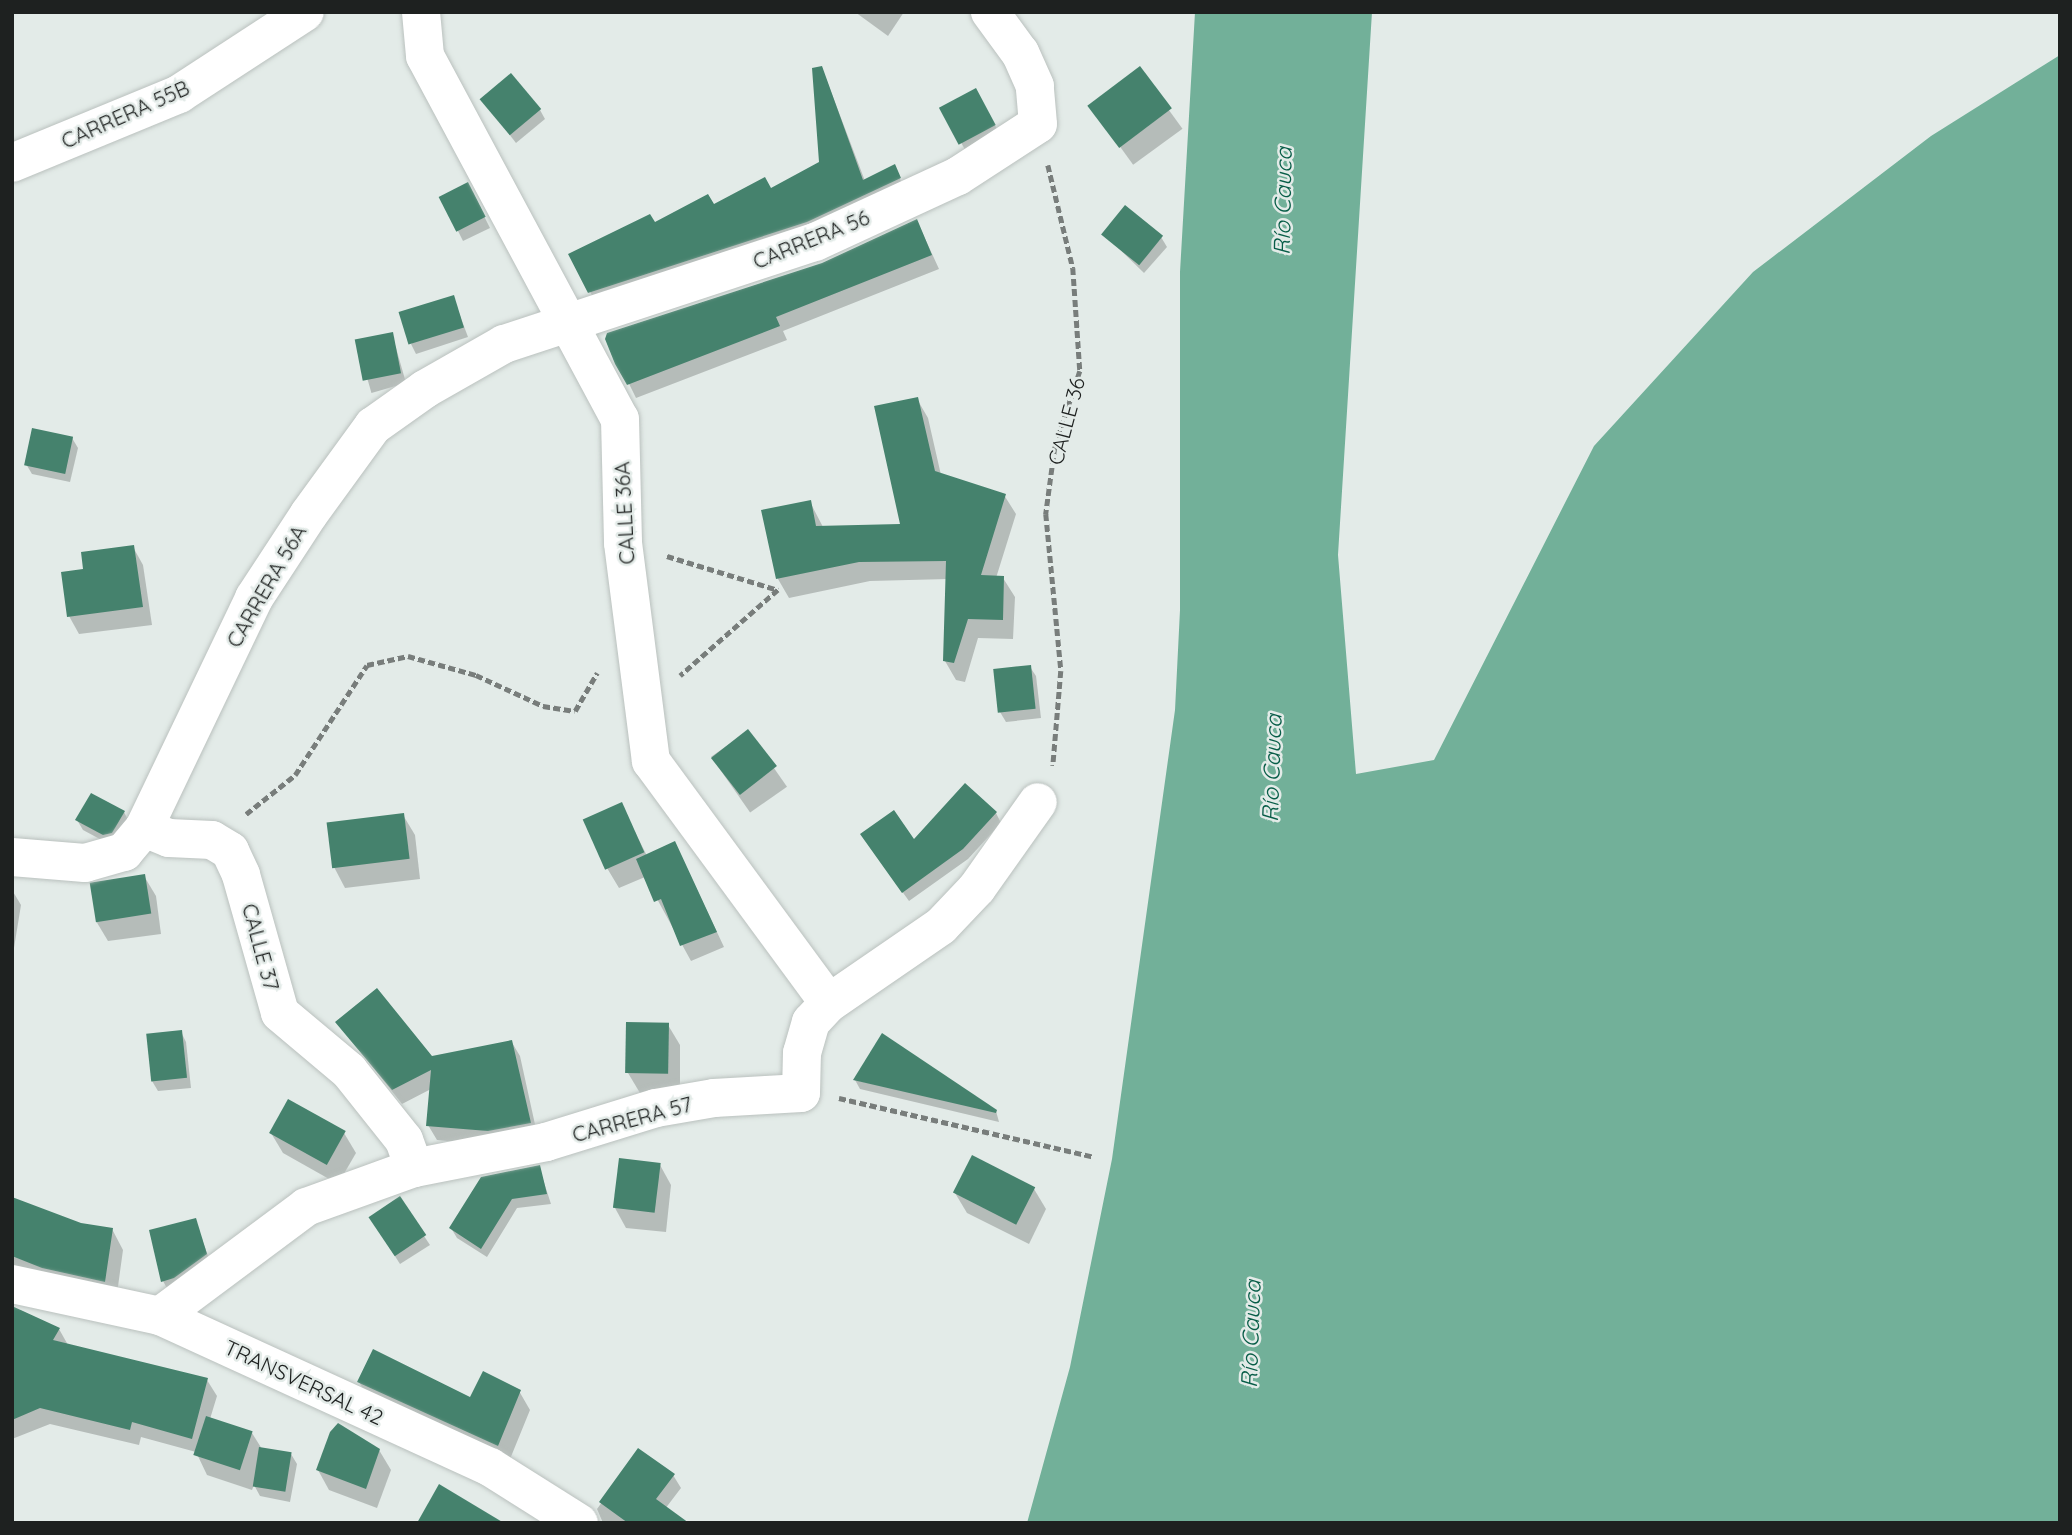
<!DOCTYPE html>
<html>
<head>
<meta charset="utf-8">
<style>
  body { margin:0 }
  #map { position:relative; width:2072px; height:1535px; overflow:hidden; background:#e3ebe8; font-family:Quicksand,sans-serif }
  div>[style] { position:absolute }
  [style*='--x'] { left:calc(var(--x)*1px); top:calc(var(--y)*1px); width:calc(var(--w)*1px); rotate:calc(var(--a)*1deg) }
  .water>* { inset:0; background:#72b099 }
  .shadow>* { inset:0; background:#0003; transform-origin:0 0 }
  .building>* { inset:0; background:#45826d; transform-origin:0 0 }
  .path>* { height:4.5px; margin-top:-2.25px; transform-origin:0; background:repeating-linear-gradient(90deg,#787d7b 0 7px,transparent 0 10.5px) }
  .roads { filter:drop-shadow(0 0 2px #bac1be) drop-shadow(0 0 2px #bac1be) }
  .minor>* { height:38px; margin:-19px; padding:0 19px; transform-origin:19px; border-radius:19px; background:#fff }
  span { translate:-50% -50%; white-space:nowrap; text-align:center; line-height:1.15; -webkit-text-stroke:5px #e3ebe8; paint-order:stroke }
  .street-label { font-size:21px; color:#1e2120 }
  .water-label { font-size:23px; color:#075d47; font-style:italic }
  .frame { position:absolute; inset:0; border:14px solid #1e2120; pointer-events:none }
</style>
</head>
<body>
<div id="map">
  <div class="water">
    <i style="clip-path:polygon(1195px 12px,1372px 12px,1338px 555px,1356px 774px,1434px 760px,1594px 446px,1753px 272px,1931px 136px,2060px 55px,2060px 1523px,1027px 1523px,1070px 1367px,1112px 1159px,1175px 710px,1180px 610px,1180px 272px)"></i>
  </div>
  <div class="shadow">
    <i style="clip-path:polygon(855px 12px,904px 12px,888px 36px)"></i>
    <i style="clip-path:polygon(822px 68px,865px 181px,894px 167px,907px 193px,598px 307px,571px 255px,770px 190px,821px 163px)"></i>
    <i style="left:1139px;top:69px;width:74px;height:61px;rotate:54deg"></i>
    <i style="left:976px;top:91px;width:63px;height:38px;rotate:61deg"></i>
    <i style="clip-path:polygon(482px 99px,540px 110px,545px 119px,516px 143px)"></i>
    <i style="clip-path:polygon(473px 194px,490px 228px,463px 241px,441px 197px)"></i>
    <i style="clip-path:polygon(917px 221px,939px 269px,783px 331px,787px 340px,636px 398px,607px 339px,823px 264px)"></i>
    <i style="clip-path:polygon(1104px 234px,1161px 237px,1167px 247px,1144px 273px)"></i>
    <i style="clip-path:polygon(453px 297px,468px 337px,416px 354px,411px 344px)"></i>
    <i style="left:392px;top:334px;width:51px;height:36px;rotate:74deg"></i>
    <i style="clip-path:polygon(917px 399px,928px 418px,941px 475px,1004px 495px,1016px 514px,996px 578px,1003px 578px,1015px 597px,1013px 639px,978px 638px,965px 682px,956px 680px,945px 661px,948px 579px,870px 581px,789px 598px,778px 579px,763px 511px,810px 502px,823px 527px,902px 526px)"></i>
    <i style="clip-path:polygon(72px 438px,78px 448px,70px 482px,32px 474px,26px 464px)"></i>
    <i style="clip-path:polygon(133px 547px,143px 565px,152px 625px,79px 634px,69px 616px,85px 570px)"></i>
    <i style="clip-path:polygon(1030px 667px,1036px 676px,1041px 718px,1006px 722px,1000px 712px)"></i>
    <i style="left:748px;top:731px;width:68px;height:45px;rotate:55deg"></i>
    <i style="clip-path:polygon(621px 804px,647px 856px,675px 843px,724px 947px,691px 961px,645px 877px,619px 888px,607px 868px)"></i>
    <i style="clip-path:polygon(124px 812px,129px 822px,109px 844px,83px 830px,77px 820px)"></i>
    <i style="clip-path:polygon(996px 813px,1001px 823px,968px 859px,909px 901px,868px 844px,914px 842px)"></i>
    <i style="clip-path:polygon(403px 815px,415px 835px,420px 879px,345px 888px,334px 867px)"></i>
    <i style="clip-path:polygon(144px 876px,156px 896px,161px 934px,108px 941px,96px 921px)"></i>
    <i style="clip-path:polygon(12px 890px,21px 905px,13px 954px,12px 954px)"></i>
    <i style="clip-path:polygon(337px 1022px,431px 1058px,511px 1041px,520px 1056px,538px 1138px,497px 1146px,437px 1140px,428px 1125px,431px 1089px,402px 1104px)"></i>
    <i style="clip-path:polygon(668px 1025px,680px 1045px,680px 1094px,640px 1093px,628px 1073px)"></i>
    <i style="clip-path:polygon(181px 1032px,186px 1042px,191px 1088px,158px 1091px,152px 1081px)"></i>
    <i style="clip-path:polygon(855px 1080px,996px 1111px,999px 1122px,860px 1089px)"></i>
    <i style="clip-path:polygon(271px 1133px,344px 1133px,356px 1153px,338px 1184px,283px 1153px)"></i>
    <i style="clip-path:polygon(660px 1165px,671px 1185px,666px 1232px,626px 1228px,615px 1208px)"></i>
    <i style="clip-path:polygon(539px 1167px,551px 1204px,517px 1208px,487px 1257px,457px 1238px,451px 1228px)"></i>
    <i style="clip-path:polygon(1034px 1189px,1046px 1209px,1029px 1244px,967px 1213px,955px 1193px)"></i>
    <i style="clip-path:polygon(12px 1200px,81px 1225px,112px 1229px,123px 1250px,116px 1301px,12px 1272px)"></i>
    <i style="clip-path:polygon(195px 1220px,211px 1264px,168px 1290px,163px 1281px)"></i>
    <i style="clip-path:polygon(375px 1225px,424px 1236px,430px 1245px,400px 1264px)"></i>
    <i style="clip-path:polygon(20px 1310px,59px 1329px,68px 1345px,207px 1380px,217px 1396px,210px 1419px,252px 1433px,262px 1449px,291px 1454px,297px 1464px,290px 1502px,260px 1496px,254px 1485px,252px 1490px,207px 1475px,196px 1452px,141px 1437px,139px 1445px,50px 1424px,12px 1439px,12px 1324px)"></i>
    <i style="clip-path:polygon(359px 1382px,471px 1399px,519px 1391px,530px 1410px,508px 1464px,370px 1401px)"></i>
    <i style="clip-path:polygon(379px 1450px,391px 1470px,377px 1508px,329px 1490px,318px 1470px)"></i>
    <i style="clip-path:polygon(639px 1451px,673px 1475px,681px 1488px,665px 1509px,668px 1523px,603px 1523px,597px 1509px)"></i>
  </div>
  <div class="building">
    <i style="clip-path:polygon(822px 66px,863px 180px,895px 164px,901px 178px,807px 222px,588px 293px,568px 254px,650px 214px,655px 222px,708px 194px,714px 204px,765px 177px,771px 188px,819px 162px,812px 68px)"></i>
    <i style="left:1140px;top:66px;width:53px;height:66px;rotate:53deg"></i>
    <i style="left:511px;top:73px;width:47px;height:41px;rotate:50deg"></i>
    <i style="left:976px;top:88px;width:42px;height:42px;rotate:62deg"></i>
    <i style="left:468px;top:182px;width:39px;height:33px;rotate:63deg"></i>
    <i style="left:1125px;top:205px;width:49px;height:38px;rotate:39deg"></i>
    <i style="clip-path:polygon(917px 219px,932px 255px,776px 317px,780px 326px,627px 385px,615px 364px,605px 339px,607px 333px,822px 263px)"></i>
    <i style="left:454px;top:295px;width:34px;height:58px;rotate:73deg"></i>
    <i style="left:393px;top:332px;width:42px;height:39px;rotate:79deg"></i>
    <i style="clip-path:polygon(918px 397px,935px 471px,1006px 494px,981px 575px,1004px 576px,1003px 620px,968px 619px,954px 663px,943px 661px,946px 561px,859px 562px,776px 579px,761px 510px,811px 500px,816px 526px,900px 524px,874px 406px)"></i>
    <i style="left:32px;top:428px;width:42px;height:38px;rotate:12deg"></i>
    <i style="clip-path:polygon(134px 545px,143px 607px,67px 617px,61px 572px,83px 569px,81px 552px)"></i>
    <i style="left:1031px;top:665px;width:44px;height:38px;rotate:84deg"></i>
    <i style="left:748px;top:729px;width:47px;height:47px;rotate:52deg"></i>
    <i style="clip-path:polygon(965px 783px,997px 812px,963px 849px,902px 893px,860px 834px,894px 810px,914px 839px)"></i>
    <i style="clip-path:polygon(91px 793px,125px 811px,112px 833px,103px 835px,75px 820px)"></i>
    <i style="left:622px;top:802px;width:55px;height:43px;rotate:66deg"></i>
    <i style="left:404px;top:813px;width:46px;height:78px;rotate:83deg"></i>
    <i style="clip-path:polygon(675px 841px,717px 932px,680px 946px,661px 899px,654px 902px,636px 859px)"></i>
    <i style="left:145px;top:874px;width:40px;height:56px;rotate:81deg"></i>
    <i style="clip-path:polygon(377px 988px,432px 1056px,512px 1040px,531px 1123px,488px 1131px,426px 1126px,431px 1070px,392px 1090px,335px 1022px)"></i>
    <i style="left:626px;top:1022px;width:43px;height:51px;rotate:1deg"></i>
    <i style="left:182px;top:1030px;width:48px;height:36px;rotate:84deg"></i>
    <i style="clip-path:polygon(882px 1033px,997px 1110px,996px 1113px,853px 1080px)"></i>
    <i style="left:288px;top:1099px;width:66px;height:39px;rotate:29deg"></i>
    <i style="left:972px;top:1155px;width:71px;height:42px;rotate:27deg"></i>
    <i style="left:619px;top:1158px;width:42px;height:50px;rotate:7deg"></i>
    <i style="clip-path:polygon(540px 1165px,547px 1194px,512px 1199px,481px 1249px,449px 1228px,481px 1177px)"></i>
    <i style="left:400px;top:1196px;width:47px;height:38px;rotate:56deg"></i>
    <i style="clip-path:polygon(12px 1197px,81px 1223px,113px 1228px,105px 1282px,42px 1268px,12px 1256px)"></i>
    <i style="clip-path:polygon(196px 1218px,207px 1254px,174px 1278px,161px 1282px,149px 1230px)"></i>
    <i style="clip-path:polygon(12px 1306px,60px 1328px,53px 1340px,208px 1378px,192px 1439px,132px 1422px,130px 1430px,40px 1408px,12px 1420px)"></i>
    <i style="clip-path:polygon(373px 1349px,470px 1397px,483px 1371px,521px 1390px,498px 1446px,357px 1382px)"></i>
    <i style="left:206px;top:1416px;width:49px;height:41px;rotate:18deg"></i>
    <i style="clip-path:polygon(338px 1423px,380px 1449px,366px 1489px,316px 1470px,330px 1432px)"></i>
    <i style="left:259px;top:1447px;width:33px;height:40px;rotate:9deg"></i>
    <i style="clip-path:polygon(638px 1448px,675px 1474px,656px 1499px,689px 1523px,628px 1523px,599px 1502px)"></i>
    <i style="clip-path:polygon(439px 1484px,504px 1523px,417px 1523px)"></i>
  </div>
  <div class="path">
    <i style="--x:1048;--y:165;--w:106;--a:76.4"></i>
    <i style="--x:1073;--y:268;--w:103;--a:86.1"></i>
    <i style="--x:1080;--y:371;--w:80;--a:108.2"></i>
    <i style="--x:1055;--y:447;--w:68;--a:97.7"></i>
    <i style="--x:1046;--y:514;--w:158;--a:84.5"></i>
    <i style="--x:1061;--y:671;--w:95;--a:94.8"></i>
    <i style="--x:667;--y:556;--w:116;--a:17"></i>
    <i style="--x:778;--y:590;--w:130;--a:138.7"></i>
    <i style="--x:246;--y:814;--w:63;--a:-38.5"></i>
    <i style="--x:295;--y:775;--w:131;--a:-56.8"></i>
    <i style="--x:367;--y:665;--w:42;--a:-12.4"></i>
    <i style="--x:408;--y:656;--w:71;--a:15.6"></i>
    <i style="--x:476;--y:675;--w:74;--a:24.8"></i>
    <i style="--x:543;--y:706;--w:32;--a:9"></i>
    <i style="--x:575;--y:711;--w:44;--a:-59.9"></i>
    <i style="--x:839;--y:1098;--w:262;--a:13"></i>
  </div>
  <div class="roads">
    <div class="minor">
      <i style="--x:421;--y:12;--w:44;--a:84.8"></i>
      <i style="--x:425;--y:56;--w:412;--a:61.8"></i>
      <i style="--x:620;--y:419;--w:124;--a:88.6"></i>
      <i style="--x:623;--y:543;--w:220;--a:82.7"></i>
      <i style="--x:651;--y:761;--w:300;--a:53.7"></i>
      <i style="--x:12;--y:163;--w:181;--a:-22.4"></i>
      <i style="--x:179;--y:94;--w:150;--a:-33.1"></i>
      <i style="--x:144;--y:828;--w:27;--a:22"></i>
      <i style="--x:169;--y:838;--w:43;--a:2.7"></i>
      <i style="--x:212;--y:840;--w:21;--a:31"></i>
      <i style="--x:230;--y:851;--w:26;--a:65"></i>
      <i style="--x:241;--y:875;--w:143;--a:74.2"></i>
      <i style="--x:280;--y:1013;--w:90;--a:40"></i>
      <i style="--x:349;--y:1071;--w:88;--a:51.4"></i>
      <i style="--x:404;--y:1140;--w:30;--a:70"></i>
      <i style="--x:12;--y:857;--w:73;--a:4.7"></i>
      <i style="--x:85;--y:863;--w:41;--a:-15.8"></i>
      <i style="--x:124;--y:852;--w:31;--a:-50"></i>
      <i style="--x:144;--y:828;--w:255;--a:-64.4"></i>
      <i style="--x:254;--y:598;--w:100;--a:-56.8"></i>
      <i style="--x:309;--y:514;--w:109;--a:-54"></i>
      <i style="--x:373;--y:426;--w:64;--a:-35.4"></i>
      <i style="--x:425;--y:389;--w:91;--a:-29.7"></i>
      <i style="--x:504;--y:344;--w:327;--a:-18.2"></i>
      <i style="--x:815;--y:242;--w:157;--a:-24.8"></i>
      <i style="--x:958;--y:176;--w:95;--a:-33"></i>
      <i style="--x:1038;--y:124;--w:38;--a:-95"></i>
      <i style="--x:1035;--y:86;--w:36;--a:-114"></i>
      <i style="--x:1020;--y:53;--w:51;--a:-126.2"></i>
      <i style="--x:12;--y:1284;--w:151;--a:12.2"></i>
      <i style="--x:160;--y:1316;--w:363;--a:24.6"></i>
      <i style="--x:490;--y:1467;--w:105;--a:32.2"></i>
      <i style="--x:160;--y:1316;--w:182;--a:-36.7"></i>
      <i style="--x:306;--y:1207;--w:115;--a:-19.9"></i>
      <i style="--x:414;--y:1168;--w:135;--a:-11.1"></i>
      <i style="--x:546;--y:1142;--w:115;--a:-17.2"></i>
      <i style="--x:656;--y:1108;--w:59;--a:-9.8"></i>
      <i style="--x:714;--y:1098;--w:87;--a:-3.3"></i>
      <i style="--x:801;--y:1093;--w:40;--a:-88.6"></i>
      <i style="--x:802;--y:1053;--w:32;--a:-74"></i>
      <i style="--x:811;--y:1022;--w:26;--a:-47"></i>
      <i style="--x:829;--y:1003;--w:136;--a:-34.5"></i>
      <i style="--x:941;--y:926;--w:52;--a:-46.5"></i>
      <i style="--x:977;--y:888;--w:105;--a:-54.7"></i>
    </div>
  </div>
  <div class="street-label">
    <span style="left:125px;top:114px;rotate:-24deg">CARRERA 55B</span>
    <span style="left:811px;top:239px;rotate:-22deg">CARRERA 56</span>
    <span style="left:1066px;top:421px;rotate:-75deg">CALLE 36</span>
    <span style="left:624px;top:513px;rotate:-93deg">CALLE 36A</span>
    <span style="left:266px;top:586px;rotate:-60deg">CARRERA 56A</span>
    <span style="left:261px;top:947px;rotate:75deg">CALLE 37</span>
    <span style="left:632px;top:1119px;rotate:-15deg">CARRERA 57</span>
    <span style="left:304px;top:1382px;rotate:25deg">TRANSVERSAL 42</span>
  </div>
  <div class="water-label">
    <span style="left:1283px;top:201px;rotate:-89deg">Río Cauca</span>
    <span style="left:1272px;top:768px;rotate:-88deg">Río Cauca</span>
    <span style="left:1251px;top:1334px;rotate:-88deg">Río Cauca</span>
  </div>
  <div class="frame"></div>
</div>
</body>
</html>
